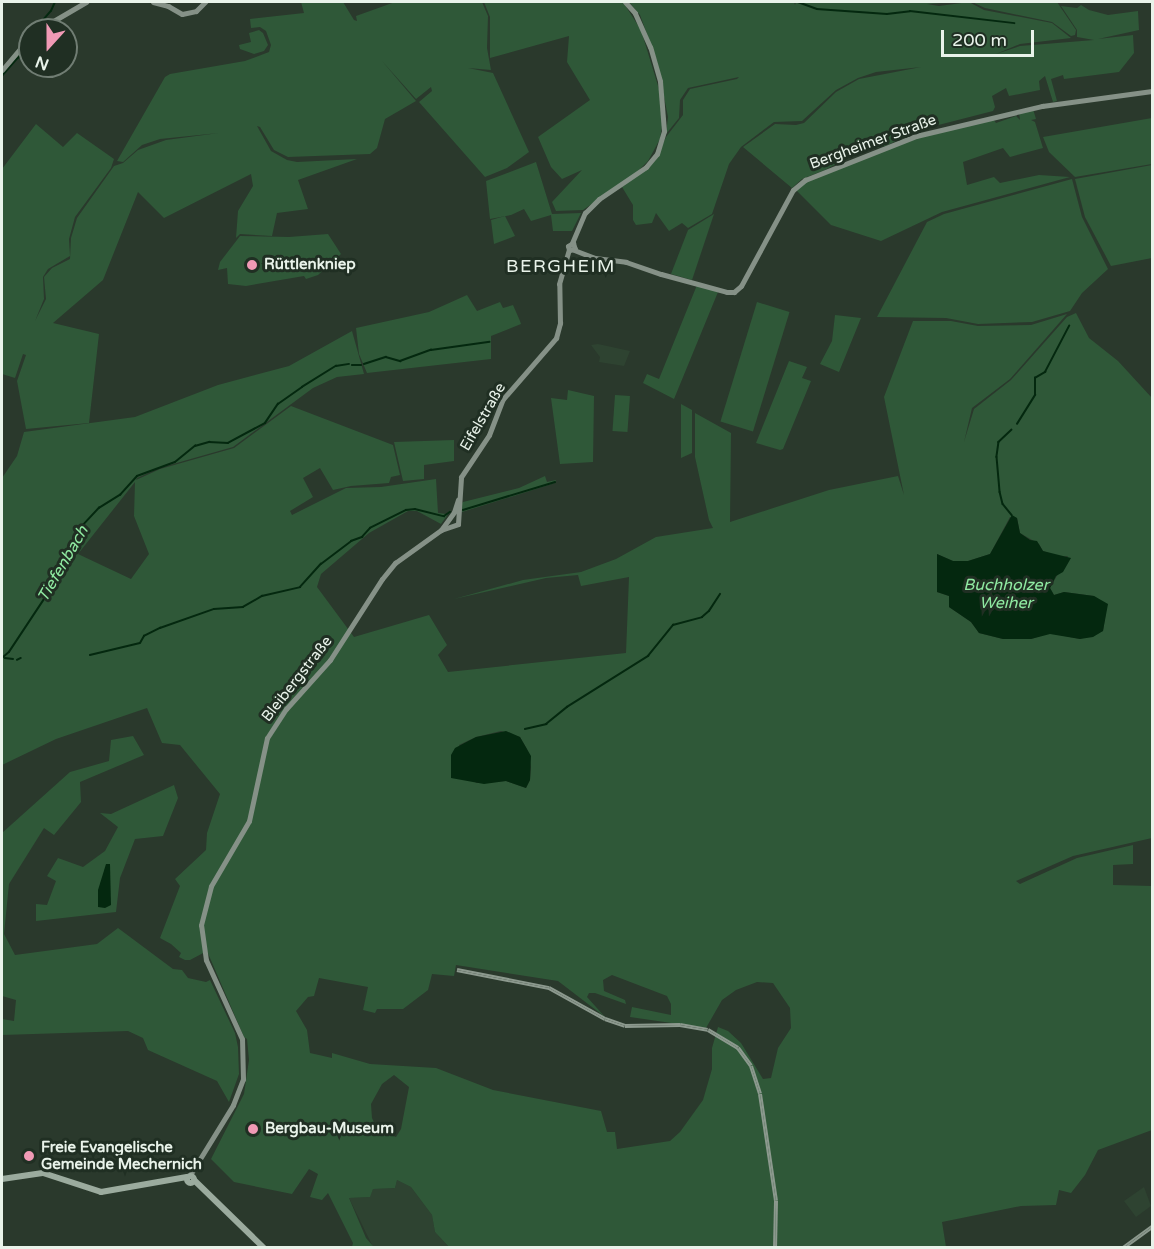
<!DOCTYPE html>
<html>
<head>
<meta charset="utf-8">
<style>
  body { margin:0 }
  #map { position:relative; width:1154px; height:1249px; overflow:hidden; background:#2a392c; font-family:"Varela Round",sans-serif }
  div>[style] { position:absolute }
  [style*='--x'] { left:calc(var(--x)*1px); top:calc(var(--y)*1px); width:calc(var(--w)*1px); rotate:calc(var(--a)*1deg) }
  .built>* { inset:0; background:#2e4331 }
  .green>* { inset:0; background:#2f5838; transform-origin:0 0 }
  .water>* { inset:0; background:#04280f }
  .stream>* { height:1.5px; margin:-0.75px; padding:0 0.75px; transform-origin:0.75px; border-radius:0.75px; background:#04280f }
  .secondary>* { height:5px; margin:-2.5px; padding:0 2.5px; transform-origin:2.5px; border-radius:2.5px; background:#859187 }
  .primary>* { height:6px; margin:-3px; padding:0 3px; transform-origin:3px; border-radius:3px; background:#9bab9e }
  .primary>.ring { margin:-3px; padding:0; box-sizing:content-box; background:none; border:6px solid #9bab9e; border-radius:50% }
  .rail>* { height:4px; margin-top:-2px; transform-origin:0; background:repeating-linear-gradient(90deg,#202f23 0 4.5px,#8c998e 0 9px); box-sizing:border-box; border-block:2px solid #8c998e }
  .dots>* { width:16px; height:16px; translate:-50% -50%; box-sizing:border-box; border:3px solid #202f23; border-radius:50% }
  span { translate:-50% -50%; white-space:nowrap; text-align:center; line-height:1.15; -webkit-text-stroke:6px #202f23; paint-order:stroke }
  .street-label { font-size:15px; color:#e9f3ea }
  .poi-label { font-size:15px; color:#e9f3ea; font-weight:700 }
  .left { translate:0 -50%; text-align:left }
  .water-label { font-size:16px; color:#90eaa2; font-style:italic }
  .quarter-label { font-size:18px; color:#e9f3ea; letter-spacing:1.5px }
  .frame { position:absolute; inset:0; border:3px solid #e9f3ea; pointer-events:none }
  .north { position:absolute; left:18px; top:18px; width:60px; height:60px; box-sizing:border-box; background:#202f23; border:2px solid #707d73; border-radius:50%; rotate:201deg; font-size:16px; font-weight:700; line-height:24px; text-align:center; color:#e9f3ea }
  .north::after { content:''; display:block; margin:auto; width:21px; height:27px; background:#f09ab5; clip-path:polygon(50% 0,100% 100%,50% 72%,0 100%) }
  .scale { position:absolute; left:941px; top:30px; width:93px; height:27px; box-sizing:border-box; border:3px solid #e9f3ea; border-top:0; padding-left:8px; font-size:18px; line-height:21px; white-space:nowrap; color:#e9f3ea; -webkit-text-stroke:4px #202f23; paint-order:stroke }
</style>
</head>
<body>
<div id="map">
  <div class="built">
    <i style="clip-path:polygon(598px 344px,630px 351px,624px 366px,599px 362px,600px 357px,591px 345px)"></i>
    <i style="clip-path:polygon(397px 1180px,411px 1187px,432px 1215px,435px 1232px,449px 1247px,373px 1247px,349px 1198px,369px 1197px,373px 1189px,395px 1188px)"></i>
    <i style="clip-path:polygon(1144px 1187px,1151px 1206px,1136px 1217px,1124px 1201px)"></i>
  </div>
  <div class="green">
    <i style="clip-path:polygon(301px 2px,343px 2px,354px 20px,357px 21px,356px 16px,395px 2px,482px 2px,488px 16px,487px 48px,491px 70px,468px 68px,493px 73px,529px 152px,507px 168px,485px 177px,419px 102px,432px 91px,431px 87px,416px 99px,382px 61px,416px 101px,385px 119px,377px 148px,370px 154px,288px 157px,274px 150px,260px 127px,257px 126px,271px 151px,287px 160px,297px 162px,357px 159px,298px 180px,308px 209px,277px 213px,272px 236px,240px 234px,236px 238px,238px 211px,253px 186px,251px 174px,164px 218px,138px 192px,103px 280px,53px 323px,99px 334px,89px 423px,26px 429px,17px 381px,26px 355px,23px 354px,15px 378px,2px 374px,2px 169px,36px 124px,63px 147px,77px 133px,114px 159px,111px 168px,75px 217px,69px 239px,70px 256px,48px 269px,43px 277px,44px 299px,35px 321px,46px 299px,44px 277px,52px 268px,70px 259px,71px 238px,77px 218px,114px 166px,123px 163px,138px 150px,166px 140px,219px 133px,160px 139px,142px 145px,123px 162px,117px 161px,165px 77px,170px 74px,245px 61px,269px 52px,271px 45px,266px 31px,260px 27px,251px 28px,250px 19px,304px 13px)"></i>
    <i style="clip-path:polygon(484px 2px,623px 2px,641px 30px,659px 89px,663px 119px,660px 139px,648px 161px,637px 172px,583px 210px,556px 211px,552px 202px,582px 170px,562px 179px,551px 167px,538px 137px,590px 100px,567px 62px,569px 36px,490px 58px,490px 17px)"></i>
    <i style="clip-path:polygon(629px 2px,794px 2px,795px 5px,796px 2px,957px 2px,927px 4px,939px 6px,969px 2px,984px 10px,1052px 23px,1071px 38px,1020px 44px,996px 54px,1020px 46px,1094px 40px,1077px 37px,1077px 30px,1061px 6px,1077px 8px,1081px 5px,1089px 10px,1108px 15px,1138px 11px,1139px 30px,1098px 39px,1133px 35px,1134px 53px,1119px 72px,1064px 79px,1063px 75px,1051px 79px,1057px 101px,1053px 102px,1045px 76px,1039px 81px,1040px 90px,1009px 96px,1006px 88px,992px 96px,995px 107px,993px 111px,915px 131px,888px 145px,857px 153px,825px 170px,802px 179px,792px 188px,743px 147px,775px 124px,796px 125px,804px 123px,836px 92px,859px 79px,921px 67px,876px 72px,858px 78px,836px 90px,802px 121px,774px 122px,741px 147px,729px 164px,712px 214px,688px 228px,682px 223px,669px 231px,656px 213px,652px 223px,636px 225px,633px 220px,633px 205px,622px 187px,655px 161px,666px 137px,683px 115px,683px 100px,690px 89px,737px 79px,739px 77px,688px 88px,680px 100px,679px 118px,666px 134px,668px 117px,657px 61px,640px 15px)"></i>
    <i style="clip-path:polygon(972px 2px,1057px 2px,1076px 30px,1075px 35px,1071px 36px,1052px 22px,985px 8px)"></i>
    <i style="clip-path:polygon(259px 30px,263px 33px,268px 45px,264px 51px,254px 54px,240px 49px,239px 45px,251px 42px,249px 33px)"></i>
    <i style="clip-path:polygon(1033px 109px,1036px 119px,1031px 120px,1035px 122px,1043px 148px,1010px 157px,1003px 148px,963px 162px,967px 185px,994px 177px,1000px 183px,1039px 175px,1070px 177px,942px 212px,881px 241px,831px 225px,795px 189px,804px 182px,912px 138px,993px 119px,996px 123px,1016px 116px,1020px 120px,1019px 112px)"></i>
    <i style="clip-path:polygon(1152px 118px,1152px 164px,1075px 177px,1049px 152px,1043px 137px)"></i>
    <i style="clip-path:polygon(536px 162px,552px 214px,581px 213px,572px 231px,553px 231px,551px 215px,531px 221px,524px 209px,511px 215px,490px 219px,486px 181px)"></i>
    <i style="clip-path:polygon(1152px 165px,1152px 258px,1111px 266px,1085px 217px,1075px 179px)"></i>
    <i style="clip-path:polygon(1072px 179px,1082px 217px,1108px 269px,1082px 293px,1070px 311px,1032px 322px,978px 324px,946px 318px,877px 317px,927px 222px,944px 214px)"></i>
    <i style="clip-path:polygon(714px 214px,692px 280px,671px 274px,688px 230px)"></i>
    <i style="clip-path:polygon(505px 216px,515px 236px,494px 244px,491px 220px)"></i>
    <i style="clip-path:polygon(328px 234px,341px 254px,318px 275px,306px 279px,304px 276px,246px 286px,228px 284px,227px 268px,218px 270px,220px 262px,240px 236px,289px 237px)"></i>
    <i style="clip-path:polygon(697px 285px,718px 292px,674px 399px,643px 383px,647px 374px,659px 379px)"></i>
    <i style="clip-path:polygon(467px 295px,477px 311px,500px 302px,503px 308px,513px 305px,520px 321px,521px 324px,491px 336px,491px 359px,367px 373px,359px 354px,356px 328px,429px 312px)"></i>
    <i style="left:757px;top:302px;width:34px;height:125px;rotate:17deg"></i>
    <i style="clip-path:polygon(evenodd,1076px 313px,1089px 338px,1118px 361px,1152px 398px,1152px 838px,1073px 856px,1016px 881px,1020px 884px,1077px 858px,1133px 845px,1133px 864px,1113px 865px,1113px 885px,1152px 886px,1152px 1130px,1098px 1150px,1085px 1175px,1071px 1193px,1059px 1190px,1056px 1205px,1021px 1206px,942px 1222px,946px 1247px,449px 1247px,435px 1232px,432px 1215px,411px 1187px,397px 1180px,395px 1188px,373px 1189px,370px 1197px,349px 1198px,366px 1238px,373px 1246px,352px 1247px,353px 1243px,328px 1193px,322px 1200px,310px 1197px,318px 1174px,309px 1169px,292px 1194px,234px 1182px,211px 1159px,244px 1094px,249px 1060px,247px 1039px,244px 1037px,207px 951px,190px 960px,185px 960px,179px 957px,181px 953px,171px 944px,160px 938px,180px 886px,175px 879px,206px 850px,207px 833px,220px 794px,180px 745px,162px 743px,147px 708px,56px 739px,2px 765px,2px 478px,17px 456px,24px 432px,135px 417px,218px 385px,289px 366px,352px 331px,364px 374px,337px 377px,313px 388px,233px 447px,159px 468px,137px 478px,136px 480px,160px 469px,234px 448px,291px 406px,393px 445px,400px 475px,391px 477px,389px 483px,351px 486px,333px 490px,320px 468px,303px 478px,313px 497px,290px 511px,292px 515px,346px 488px,381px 487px,436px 479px,438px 513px,446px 514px,451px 510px,441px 524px,417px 511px,408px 511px,369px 533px,321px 574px,317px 587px,354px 637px,429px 615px,447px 645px,438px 655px,448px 672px,626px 653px,629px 577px,581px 586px,578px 575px,546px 578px,454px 599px,523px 580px,581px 572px,616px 559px,656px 537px,713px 528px,709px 520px,695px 457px,695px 413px,731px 433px,730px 522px,829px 490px,898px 476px,904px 495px,884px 397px,913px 321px,951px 321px,978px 326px,1031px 325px,1067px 314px,1010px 379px,972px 408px,964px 442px,974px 409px,1011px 380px,1067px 317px,1076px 313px,135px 482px,134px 516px,149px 554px,131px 579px,78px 554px,135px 482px,1076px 313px,1010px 517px,1017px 518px,1020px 533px,1039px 544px,1043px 551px,1060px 557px,1068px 556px,1050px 588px,1054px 595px,1064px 592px,1094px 596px,1107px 605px,1103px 631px,1080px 639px,1050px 633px,1031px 639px,1003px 639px,979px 633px,971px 622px,949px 607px,949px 596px,937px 592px,937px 554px,953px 561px,968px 561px,990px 554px,1010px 517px,1076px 313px,501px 731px,520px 737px,527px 749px,531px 767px,530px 780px,526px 788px,506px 781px,476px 783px,459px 745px,476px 737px,501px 731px,1076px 313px,456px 965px,558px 981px,605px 1017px,587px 997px,589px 993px,595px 993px,626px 1004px,625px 1000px,604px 991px,603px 980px,612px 975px,667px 996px,671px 1004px,671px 1015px,632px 1007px,630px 1017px,706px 1028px,722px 1000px,736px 990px,757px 982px,773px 983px,790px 1008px,791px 1028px,778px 1048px,771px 1078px,763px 1079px,741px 1043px,728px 1031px,718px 1027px,712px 1048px,712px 1069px,703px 1100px,680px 1132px,670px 1141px,617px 1149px,615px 1132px,607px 1132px,601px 1111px,493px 1090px,436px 1068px,370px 1064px,332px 1053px,332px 1058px,310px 1053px,307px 1030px,296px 1011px,308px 997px,314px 996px,319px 978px,368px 987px,363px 1010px,375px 1013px,377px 1009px,403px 1009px,428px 990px,432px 974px,454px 976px,456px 965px,1076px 313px,394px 1075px,409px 1087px,401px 1129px,396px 1137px,378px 1131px,372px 1118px,371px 1104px,382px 1084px,394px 1075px)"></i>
    <i style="clip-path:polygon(835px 315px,861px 318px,839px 372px,820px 364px,832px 341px)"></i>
    <i style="clip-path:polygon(789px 361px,807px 367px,802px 378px,811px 381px,783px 449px,780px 450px,756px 443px)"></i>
    <i style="clip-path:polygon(568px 390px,594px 396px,593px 462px,560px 464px,551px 398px,567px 400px)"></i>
    <i style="left:615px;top:395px;width:15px;height:36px;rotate:4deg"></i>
    <i style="clip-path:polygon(681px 404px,692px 410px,692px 453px,681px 458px)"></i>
    <i style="clip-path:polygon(454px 440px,454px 461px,424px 465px,424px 479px,403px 481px,394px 442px)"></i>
    <i style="clip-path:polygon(545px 476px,547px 482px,556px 480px,555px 483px,462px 512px,460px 506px,463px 502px,519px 488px)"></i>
    <i style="clip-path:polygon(133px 736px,144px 755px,80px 782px,81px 802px,54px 835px,44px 828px,9px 884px,4px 934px,15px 955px,97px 944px,118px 928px,173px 969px,182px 970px,188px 978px,206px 982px,210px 980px,235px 1033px,238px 1047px,239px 1074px,229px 1102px,217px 1081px,148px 1050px,143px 1038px,128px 1031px,2px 1035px,2px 1019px,14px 1021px,16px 1000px,2px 996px,2px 833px,70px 772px,109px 761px,111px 740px)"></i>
    <i style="clip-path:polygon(174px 785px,178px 798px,163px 836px,135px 839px,120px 878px,116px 912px,36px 921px,36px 904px,47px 905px,56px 881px,47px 876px,58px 858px,83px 867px,105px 851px,118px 827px,100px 813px,111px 814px)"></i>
  </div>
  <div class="water">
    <i style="clip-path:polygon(1012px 515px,1017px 518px,1020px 533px,1030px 540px,1037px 541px,1043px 551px,1071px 558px,1063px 572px,1056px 576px,1050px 588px,1054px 595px,1064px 592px,1094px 596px,1108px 604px,1103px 631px,1093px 637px,1080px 639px,1050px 634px,1031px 639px,1003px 639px,979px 633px,971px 622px,949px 607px,949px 596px,937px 592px,937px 554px,953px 561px,968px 561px,990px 554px)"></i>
    <i style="clip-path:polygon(506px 731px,520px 737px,531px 756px,530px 780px,526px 788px,506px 781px,484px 784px,451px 778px,451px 755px,455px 748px,476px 737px)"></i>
    <i style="clip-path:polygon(106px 864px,110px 864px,111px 905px,105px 908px,98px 907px,98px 890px)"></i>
  </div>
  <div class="stream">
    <i style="--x:798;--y:2;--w:20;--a:20"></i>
    <i style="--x:817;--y:9;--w:70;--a:4.1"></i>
    <i style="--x:887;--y:14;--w:23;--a:-7"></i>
    <i style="--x:910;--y:11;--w:105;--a:6.6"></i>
    <i style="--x:37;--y:27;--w:21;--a:-49"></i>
    <i style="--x:51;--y:11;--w:10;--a:-66"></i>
    <i style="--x:18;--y:58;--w:19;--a:-51"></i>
    <i style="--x:2;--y:76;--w:23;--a:-49"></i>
    <i style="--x:364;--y:364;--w:23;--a:-18"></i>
    <i style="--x:386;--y:357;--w:15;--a:16"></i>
    <i style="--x:400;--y:361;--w:33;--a:-20"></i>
    <i style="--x:431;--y:350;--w:59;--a:-7.9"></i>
    <i style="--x:352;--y:365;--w:9;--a:0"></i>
    <i style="--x:1017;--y:424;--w:34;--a:-58"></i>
    <i style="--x:1035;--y:395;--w:17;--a:-90"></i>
    <i style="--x:1035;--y:378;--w:12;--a:-31"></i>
    <i style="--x:1045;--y:372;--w:52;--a:-62.4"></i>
    <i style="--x:1012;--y:430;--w:18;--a:137"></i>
    <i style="--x:999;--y:442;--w:15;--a:98"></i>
    <i style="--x:997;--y:457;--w:35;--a:85"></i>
    <i style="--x:1000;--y:492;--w:12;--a:76"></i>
    <i style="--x:1003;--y:504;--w:14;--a:51"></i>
    <i style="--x:463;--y:510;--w:96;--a:-16.9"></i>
    <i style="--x:90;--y:655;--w:51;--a:-13.5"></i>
    <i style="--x:140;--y:643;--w:8;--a:-60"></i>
    <i style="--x:144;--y:636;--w:18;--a:-27"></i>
    <i style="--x:160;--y:628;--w:57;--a:-19.4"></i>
    <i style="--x:214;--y:609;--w:29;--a:-4"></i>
    <i style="--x:243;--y:607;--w:22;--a:-30"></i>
    <i style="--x:262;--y:596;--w:39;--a:-13"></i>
    <i style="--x:300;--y:587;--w:31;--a:-48"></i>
    <i style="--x:321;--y:564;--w:38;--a:-37"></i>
    <i style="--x:351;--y:541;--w:12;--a:-20"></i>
    <i style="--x:362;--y:537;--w:12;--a:-48"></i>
    <i style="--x:370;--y:528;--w:40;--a:-26.6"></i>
    <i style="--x:406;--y:510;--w:9;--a:-6"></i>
    <i style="--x:415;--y:509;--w:30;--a:14"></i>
    <i style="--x:444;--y:516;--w:7;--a:-34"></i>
    <i style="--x:2;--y:658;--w:9;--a:-41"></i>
    <i style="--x:9;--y:652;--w:82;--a:-56.5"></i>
    <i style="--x:54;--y:584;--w:64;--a:-64.2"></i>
    <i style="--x:82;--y:526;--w:25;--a:-47"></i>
    <i style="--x:99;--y:508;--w:25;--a:-32"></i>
    <i style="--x:120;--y:495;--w:25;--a:-48"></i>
    <i style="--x:137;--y:476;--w:40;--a:-20.2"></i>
    <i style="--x:175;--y:462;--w:26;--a:-39"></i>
    <i style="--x:195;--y:446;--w:15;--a:-16"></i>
    <i style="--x:209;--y:442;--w:19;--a:3"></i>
    <i style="--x:228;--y:443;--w:42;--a:-28.4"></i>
    <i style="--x:265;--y:423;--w:23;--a:-56"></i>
    <i style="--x:278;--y:404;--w:29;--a:-35"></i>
    <i style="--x:302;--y:387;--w:40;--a:-32"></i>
    <i style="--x:336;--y:366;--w:13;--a:-9"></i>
    <i style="--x:5;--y:658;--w:8;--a:7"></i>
    <i style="--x:17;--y:660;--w:4;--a:-27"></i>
    <i style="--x:525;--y:729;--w:22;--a:-13"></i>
    <i style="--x:546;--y:724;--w:27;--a:-39"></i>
    <i style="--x:567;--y:707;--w:96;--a:-32.2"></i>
    <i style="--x:648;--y:656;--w:40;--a:-51"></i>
    <i style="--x:673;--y:625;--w:30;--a:-15"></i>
    <i style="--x:702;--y:617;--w:9;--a:-41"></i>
    <i style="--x:709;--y:611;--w:20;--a:-57"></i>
  </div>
  <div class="secondary">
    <i style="--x:153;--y:2;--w:16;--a:15"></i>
    <i style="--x:168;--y:6;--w:16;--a:30"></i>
    <i style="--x:182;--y:14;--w:14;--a:-12"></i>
    <i style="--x:196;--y:11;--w:13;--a:-45"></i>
    <i style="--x:38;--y:30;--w:56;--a:-30.3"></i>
    <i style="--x:2;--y:70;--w:43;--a:-49.7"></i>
    <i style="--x:572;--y:243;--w:33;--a:-67"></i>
    <i style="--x:585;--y:213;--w:20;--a:-45"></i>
    <i style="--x:599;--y:199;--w:57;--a:-34.2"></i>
    <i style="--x:646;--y:167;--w:17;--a:-50"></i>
    <i style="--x:657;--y:154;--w:24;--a:-73"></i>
    <i style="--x:664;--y:131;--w:50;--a:-94.6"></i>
    <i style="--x:660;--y:81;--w:35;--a:-106"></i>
    <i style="--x:650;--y:47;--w:37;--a:-114"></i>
    <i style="--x:635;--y:13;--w:15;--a:-132"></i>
    <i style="--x:574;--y:250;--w:22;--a:21"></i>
    <i style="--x:595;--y:258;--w:31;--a:7"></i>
    <i style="--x:626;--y:262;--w:37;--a:19"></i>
    <i style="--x:661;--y:274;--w:68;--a:15.3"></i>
    <i style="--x:727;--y:292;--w:7;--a:0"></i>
    <i style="--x:734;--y:292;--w:9;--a:-41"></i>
    <i style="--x:741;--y:286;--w:109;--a:-61.6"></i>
    <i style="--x:793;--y:190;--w:16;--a:-40"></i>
    <i style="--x:805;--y:180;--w:119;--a:-21.6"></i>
    <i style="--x:916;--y:136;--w:130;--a:-13.4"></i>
    <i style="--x:1042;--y:106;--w:111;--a:-7.8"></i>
    <i style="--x:441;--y:530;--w:18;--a:-19"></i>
    <i style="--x:458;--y:524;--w:47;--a:-86.3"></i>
    <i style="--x:461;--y:477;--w:50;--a:-56.3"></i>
    <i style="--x:489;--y:435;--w:39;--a:-69"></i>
    <i style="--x:503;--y:399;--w:81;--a:-49"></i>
    <i style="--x:556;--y:338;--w:16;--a:-75"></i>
    <i style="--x:560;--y:323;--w:39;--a:-91"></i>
    <i style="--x:559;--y:284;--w:35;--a:-74"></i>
    <i style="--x:569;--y:250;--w:4;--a:-104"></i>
    <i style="--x:568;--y:246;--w:6;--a:-31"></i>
    <i style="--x:573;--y:243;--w:6;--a:72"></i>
    <i style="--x:575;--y:249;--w:6;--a:171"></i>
    <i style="--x:190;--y:1175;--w:82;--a:-58.4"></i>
    <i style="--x:233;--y:1105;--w:28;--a:-69"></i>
    <i style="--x:243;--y:1079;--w:40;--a:-91.4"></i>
    <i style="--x:242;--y:1039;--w:87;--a:-114.5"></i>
    <i style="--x:206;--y:960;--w:35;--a:-98"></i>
    <i style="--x:201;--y:925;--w:40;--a:-75.6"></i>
    <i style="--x:211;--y:886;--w:75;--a:-59.7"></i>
    <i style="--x:249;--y:821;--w:85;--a:-77.8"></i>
    <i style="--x:267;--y:738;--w:35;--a:-57"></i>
    <i style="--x:286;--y:709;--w:66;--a:-48.1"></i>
    <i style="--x:330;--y:660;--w:96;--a:-57.3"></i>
    <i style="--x:382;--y:579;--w:21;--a:-51"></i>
    <i style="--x:395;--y:563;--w:57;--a:-35.7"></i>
    <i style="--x:441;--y:530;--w:22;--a:-54"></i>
    <i style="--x:454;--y:512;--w:13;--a:-72"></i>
  </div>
  <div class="primary">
    <i class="ring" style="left:186.5px;top:1175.5px;width:1px;height:1px"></i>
    <i style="--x:2;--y:1179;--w:41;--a:-8.3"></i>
    <i style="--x:43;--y:1173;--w:61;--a:18.1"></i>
    <i style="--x:101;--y:1192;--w:87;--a:-9.9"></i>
    <i style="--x:194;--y:1180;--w:98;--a:44.2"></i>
  </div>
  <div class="rail">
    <i style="--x:457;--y:970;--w:94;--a:11.1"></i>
    <i style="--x:549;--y:988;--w:64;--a:29"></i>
    <i style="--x:605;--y:1019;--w:21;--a:19"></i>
    <i style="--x:625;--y:1026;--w:55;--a:-1"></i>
    <i style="--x:680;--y:1025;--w:28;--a:10"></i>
    <i style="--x:708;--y:1030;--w:35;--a:31"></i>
    <i style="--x:738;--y:1048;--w:22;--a:54"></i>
    <i style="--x:751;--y:1066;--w:29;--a:72"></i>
    <i style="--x:760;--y:1094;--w:108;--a:81.5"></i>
    <i style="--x:776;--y:1201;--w:47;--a:91.2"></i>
    <i style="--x:1123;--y:1248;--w:36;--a:-36"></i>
  </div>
  <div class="dots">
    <i style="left:252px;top:265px;background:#f09ab5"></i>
    <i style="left:253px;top:1129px;background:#f09ab5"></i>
    <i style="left:29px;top:1156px;background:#f09ab5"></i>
  </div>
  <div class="street-label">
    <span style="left:873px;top:142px;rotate:-20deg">Bergheimer Straße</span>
    <span style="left:483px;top:417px;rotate:-60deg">Eifelstraße</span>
    <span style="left:297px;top:679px;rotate:-52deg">Bleibergstraße</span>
  </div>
  <div class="poi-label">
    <span class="left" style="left:264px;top:265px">Rüttlenkniep</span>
    <span class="left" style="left:265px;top:1129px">Bergbau-Museum</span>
    <span class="left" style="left:41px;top:1156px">Freie Evangelische<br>Gemeinde Mechernich</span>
  </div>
  <div class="water-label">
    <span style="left:63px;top:564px;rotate:-60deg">Tiefenbach</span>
    <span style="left:1006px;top:594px">Buchholzer<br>Weiher</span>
  </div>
  <div class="quarter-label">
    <span style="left:561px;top:266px">BERGHEIM</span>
  </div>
  <div class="frame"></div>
  <div class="north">N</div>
  <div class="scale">200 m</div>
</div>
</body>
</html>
